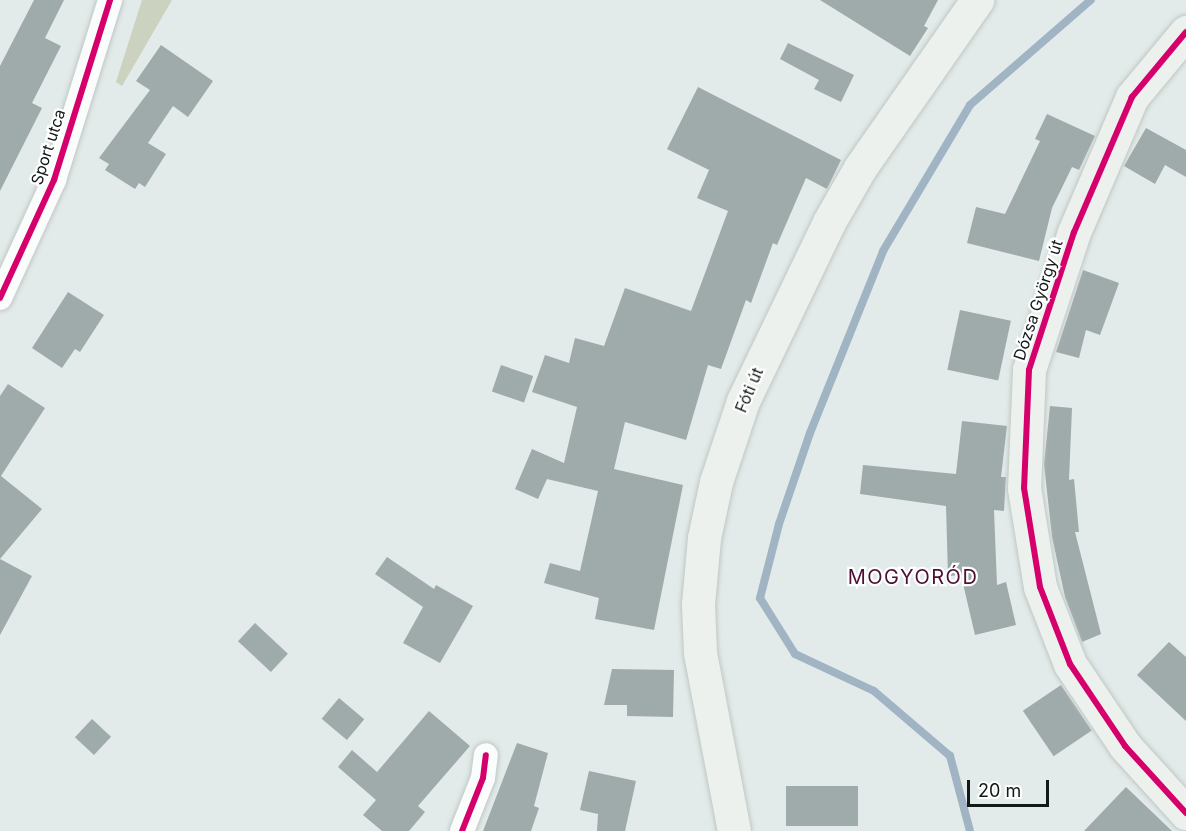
<!DOCTYPE html>
<html>
<head>
<meta charset="utf-8">
<style>
  body { margin:0 }
  #map { position:relative; width:1186px; height:831px; overflow:hidden; background:#e2ebe9; font-family:Inter,sans-serif }
  div>[style] { position:absolute }
  [style*='--x'] { left:calc(var(--x)*1px); top:calc(var(--y)*1px); width:calc(var(--w)*1px); rotate:calc(var(--a)*1deg) }
  .green>* { inset:0; background:#cbd2c0 }
  .stream>* { height:8px; margin:-4px; padding:0 4px; transform-origin:4px; border-radius:4px; background:#a0b4c4 }
  .building>* { inset:0; background:#9faaab; transform-origin:0 0 }
  .roads { filter:drop-shadow(0 0 2px #c0c7c5) drop-shadow(0 0 2px #c0c7c5) }
  .street>* { height:24px; margin:-12px; padding:0 12px; transform-origin:12px; border-radius:12px; background:#fbfcfc }
  .secondary>* { height:33px; margin:-16.5px; padding:0 16.5px; transform-origin:16.5px; border-radius:16.5px; background:#ecf1ed }
  .cycleway>* { height:6px; margin:-3px; padding:0 3px; transform-origin:3px; border-radius:3px; background:#d6006c }
  span { translate:-50% -50%; white-space:nowrap; text-align:center; line-height:1.15; -webkit-text-stroke:4.5px #fff; paint-order:stroke }
  .street-label { font-size:16px; color:#131918 }
  .quarter-label { font-size:20px; color:#4c1037; letter-spacing:1.5px }
  .scale { position:absolute; left:967px; top:780px; width:82px; height:27px; box-sizing:border-box; border:3px solid #131918; border-top:0; padding-left:8px; font-size:18px; line-height:21px; white-space:nowrap; color:#131918; -webkit-text-stroke:4px #fff; paint-order:stroke }
</style>
</head>
<body>
<div id="map">
  <div class="green">
    <i style="clip-path:polygon(142px 0,172px 0,122px 86px,116px 82px)"></i>
  </div>
  <div class="stream">
    <i style="--x:970;--y:831;--w:78;--a:-104.9"></i>
    <i style="--x:950;--y:756;--w:100;--a:-139.5"></i>
    <i style="--x:874;--y:691;--w:87;--a:-154.9"></i>
    <i style="--x:795;--y:654;--w:66;--a:-122"></i>
    <i style="--x:760;--y:598;--w:76;--a:-75.6"></i>
    <i style="--x:779;--y:524;--w:96;--a:-71.2"></i>
    <i style="--x:810;--y:433;--w:196;--a:-68.1"></i>
    <i style="--x:883;--y:251;--w:170;--a:-59.2"></i>
    <i style="--x:970;--y:105;--w:160;--a:-41"></i>
  </div>
  <div class="building">
    <i style="clip-path:polygon(34px 0,64px 0,45px 38px,61px 46px,32px 103px,42px 108px,0 191px,0 66px)"></i>
    <i style="clip-path:polygon(820px 0,938px 0,924px 26px,928px 28px,910px 56px)"></i>
    <i style="clip-path:polygon(788px 43px,854px 75px,841px 102px,814px 89px,819px 80px,780px 59px)"></i>
    <i style="clip-path:polygon(161px 45px,213px 81px,188px 117px,173px 106px,148px 143px,166px 154px,145px 187px,139px 183px,135px 189px,105px 170px,109px 164px,99px 158px,150px 90px,136px 81px)"></i>
    <i style="clip-path:polygon(698px 87px,841px 160px,827px 189px,806px 178px,777px 245px,773px 243px,751px 303px,746px 300px,721px 369px,708px 365px,686px 440px,625px 422px,614px 469px,683px 485px,654px 630px,595px 619px,599px 598px,544px 583px,550px 563px,580px 571px,598px 491px,547px 479px,538px 499px,515px 489px,532px 449px,564px 463px,577px 407px,532px 392px,545px 355px,569px 363px,575px 338px,604px 346px,625px 288px,691px 311px,728px 211px,697px 198px,709px 170px,667px 149px)"></i>
    <i style="clip-path:polygon(1047px 114px,1095px 136px,1079px 170px,1072px 167px,1052px 208px,1039px 261px,967px 243px,976px 207px,1005px 214px,1040px 141px,1035px 139px)"></i>
    <i style="clip-path:polygon(1146px 128px,1186px 150px,1186px 177px,1165px 165px,1155px 184px,1124px 166px)"></i>
    <i style="clip-path:polygon(1083px 270px,1119px 283px,1100px 335px,1086px 330px,1079px 358px,1056px 352px)"></i>
    <i style="clip-path:polygon(68px 292px,104px 315px,80px 352px,75px 349px,62px 368px,32px 348px)"></i>
    <i style="left:960px;top:310px;width:52px;height:61px;rotate:12deg"></i>
    <i style="left:501px;top:365px;width:34px;height:28px;rotate:19deg"></i>
    <i style="clip-path:polygon(8px 384px,45px 408px,1px 476px,42px 509px,0 559px,32px 576px,0 635px,0 396px)"></i>
    <i style="clip-path:polygon(1050px 406px,1072px 408px,1069px 480px,1074px 479px,1079px 532px,1075px 532px,1101px 634px,1082px 642px,1065px 597px,1052px 537px,1044px 464px)"></i>
    <i style="clip-path:polygon(962px 421px,1007px 426px,1001px 477px,1006px 477px,1004px 511px,994px 510px,997px 585px,1006px 582px,1016px 625px,975px 635px,961px 575px,948px 576px,946px 506px,860px 494px,863px 465px,956px 474px)"></i>
    <i style="clip-path:polygon(387px 557px,434px 589px,436px 585px,473px 606px,440px 663px,403px 643px,423px 607px,375px 574px)"></i>
    <i style="left:255px;top:623px;width:45px;height:25px;rotate:43deg"></i>
    <i style="clip-path:polygon(1169px 642px,1186px 657px,1186px 721px,1137px 675px)"></i>
    <i style="clip-path:polygon(612px 669px,674px 670px,673px 717px,627px 716px,627px 705px,604px 705px)"></i>
    <i style="left:1061px;top:685px;width:55px;height:46px;rotate:56deg"></i>
    <i style="left:339px;top:698px;width:33px;height:27px;rotate:40deg"></i>
    <i style="clip-path:polygon(429px 711px,470px 746px,418px 806px,425px 812px,409px 831px,382px 831px,363px 815px,376px 800px,338px 767px,352px 750px,377px 772px)"></i>
    <i style="left:92px;top:719px;width:26px;height:25px;rotate:43deg"></i>
    <i style="clip-path:polygon(517px 743px,548px 753px,534px 806px,539px 808px,531px 831px,483px 831px)"></i>
    <i style="clip-path:polygon(589px 771px,636px 781px,625px 831px,597px 831px,598px 814px,580px 810px)"></i>
    <i style="left:786px;top:786px;width:72px;height:40px"></i>
    <i style="clip-path:polygon(1126px 787px,1172px 831px,1084px 831px)"></i>
  </div>
  <div class="roads">
    <div class="street">
      <i style="--x:0;--y:298;--w:130;--a:-65.4"></i>
      <i style="--x:54;--y:180;--w:189;--a:-72.7"></i>
      <i style="--x:462;--y:831;--w:57;--a:-68.4"></i>
      <i style="--x:483;--y:778;--w:23;--a:-83"></i>
    </div>
    <div class="secondary">
      <i style="--x:1186;--y:32;--w:85;--a:129.7"></i>
      <i style="--x:1132;--y:97;--w:147;--a:113.2"></i>
      <i style="--x:1074;--y:232;--w:145;--a:108.1"></i>
      <i style="--x:1029;--y:370;--w:118;--a:92.4"></i>
      <i style="--x:1024;--y:488;--w:100;--a:80.8"></i>
      <i style="--x:1040;--y:587;--w:83;--a:68.7"></i>
      <i style="--x:1070;--y:664;--w:99;--a:56.1"></i>
      <i style="--x:1125;--y:746;--w:91;--a:47.7"></i>
      <i style="--x:734;--y:831;--w:182;--a:-100.8"></i>
      <i style="--x:700;--y:652;--w:48;--a:-92.4"></i>
      <i style="--x:698;--y:604;--w:66;--a:-84.8"></i>
      <i style="--x:704;--y:538;--w:57;--a:-77.9"></i>
      <i style="--x:716;--y:482;--w:85;--a:-71.6"></i>
      <i style="--x:743;--y:401;--w:199;--a:-64.3"></i>
      <i style="--x:829;--y:222;--w:62;--a:-60.1"></i>
      <i style="--x:860;--y:168;--w:205;--a:-55.1"></i>
    </div>
  </div>
  <div class="cycleway">
    <i style="--x:1186;--y:32;--w:85;--a:129.7"></i>
    <i style="--x:1132;--y:97;--w:147;--a:113.2"></i>
    <i style="--x:1074;--y:232;--w:145;--a:108.1"></i>
    <i style="--x:1029;--y:370;--w:118;--a:92.4"></i>
    <i style="--x:1024;--y:488;--w:100;--a:80.8"></i>
    <i style="--x:1040;--y:587;--w:83;--a:68.7"></i>
    <i style="--x:1070;--y:664;--w:99;--a:56.1"></i>
    <i style="--x:1125;--y:746;--w:91;--a:47.7"></i>
    <i style="--x:0;--y:298;--w:130;--a:-65.4"></i>
    <i style="--x:54;--y:180;--w:189;--a:-72.7"></i>
    <i style="--x:462;--y:831;--w:57;--a:-68.4"></i>
    <i style="--x:483;--y:778;--w:23;--a:-83"></i>
  </div>
  <div class="street-label">
    <span style="left:48px;top:147px;rotate:-72deg">Sport utca</span>
    <span style="left:1038px;top:300px;rotate:-72deg">Dózsa György út</span>
    <span style="left:749px;top:390px;rotate:-67deg">Fóti út</span>
  </div>
  <div class="quarter-label">
    <span style="left:913px;top:577px">MOGYORÓD</span>
  </div>
  <div class="scale">20 m</div>
</div>
</body>
</html>
